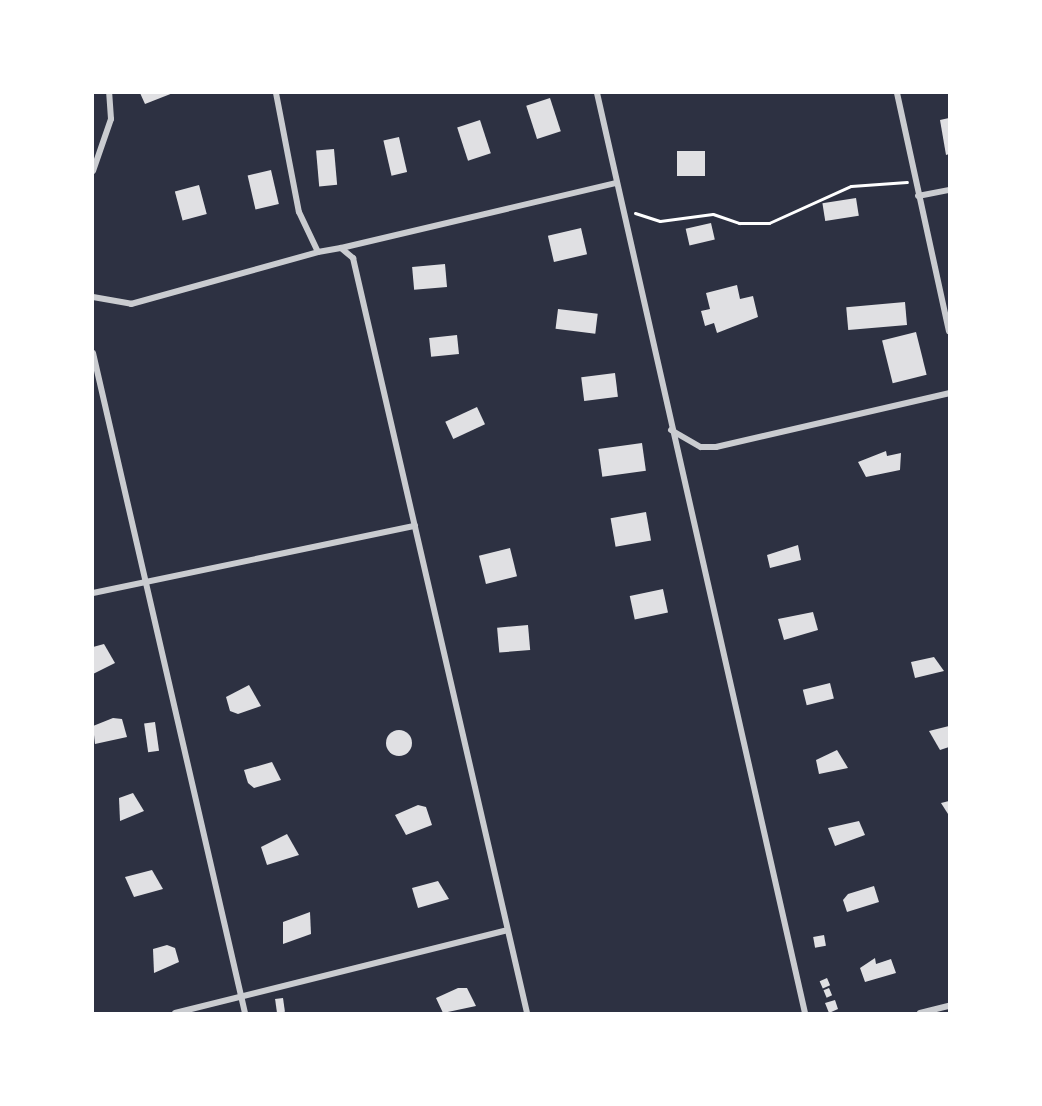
<!DOCTYPE html>
<html>
<head>
<meta charset="utf-8">
<style>
  body { margin:0 }
  #map { position:relative; width:1042px; height:1106px; overflow:hidden; background:#2d3142; font-family:Raleway,sans-serif }
  div>[style] { position:absolute }
  [style*='--x'] { left:calc(var(--x)*1px); top:calc(var(--y)*1px); width:calc(var(--w)*1px); rotate:calc(var(--a)*1deg) }
  .building>* { inset:0; background:#e0e0e3; transform-origin:0 0 }
  .round { border-radius:50% }
  .path>* { height:3px; margin:-1.5px; padding:0 1.5px; transform-origin:1.5px; border-radius:1.5px; background:#fff }
  .minor>* { height:6px; margin:-3px; padding:0 3px; transform-origin:3px; border-radius:3px; background:#caccd0 }
  span { translate:-50% -50%; white-space:nowrap; text-align:center; line-height:1.15; -webkit-text-stroke:4.5px #fff; paint-order:stroke }
  .frame { position:absolute; inset:0; border:94px solid #fff; pointer-events:none }
</style>
</head>
<body>
<div id="map">
  <div class="building">
    <i style="clip-path:polygon(140px 93px,173px 93px,145px 104px)"></i>
    <i style="left:550px;top:98px;width:35px;height:25px;rotate:72deg"></i>
    <i style="clip-path:polygon(949px 118px,949px 154px,946px 155px,940px 120px)"></i>
    <i style="left:480px;top:120px;width:35px;height:24px;rotate:72deg"></i>
    <i style="left:399px;top:137px;width:36px;height:16px;rotate:77deg"></i>
    <i style="left:334px;top:149px;width:36px;height:18px;rotate:85deg"></i>
    <i style="left:677px;top:151px;width:28px;height:25px"></i>
    <i style="left:271px;top:170px;width:35px;height:24px;rotate:77deg"></i>
    <i style="left:199px;top:185px;width:30px;height:25px;rotate:75deg"></i>
    <i style="left:856px;top:198px;width:18px;height:34px;rotate:81deg"></i>
    <i style="left:711px;top:223px;width:17px;height:26px;rotate:77deg"></i>
    <i style="left:581px;top:228px;width:27px;height:34px;rotate:77deg"></i>
    <i style="left:445px;top:264px;width:23px;height:33px;rotate:85deg"></i>
    <i style="clip-path:polygon(737px 285px,740px 299px,753px 296px,758px 317px,717px 333px,714px 323px,705px 326px,701px 311px,710px 309px,706px 293px)"></i>
    <i style="left:905px;top:302px;width:23px;height:59px;rotate:85deg"></i>
    <i style="left:558px;top:309px;width:40px;height:20px;rotate:7deg"></i>
    <i style="left:916px;top:332px;width:44px;height:35px;rotate:76deg"></i>
    <i style="left:457px;top:335px;width:19px;height:28px;rotate:84deg"></i>
    <i style="left:615px;top:373px;width:24px;height:34px;rotate:83deg"></i>
    <i style="left:477px;top:407px;width:19px;height:35px;rotate:65deg"></i>
    <i style="left:642px;top:443px;width:28px;height:44px;rotate:82deg"></i>
    <i style="clip-path:polygon(886px 451px,887px 456px,901px 453px,900px 470px,866px 477px,858px 462px)"></i>
    <i style="left:646px;top:512px;width:29px;height:36px;rotate:80deg"></i>
    <i style="clip-path:polygon(798px 545px,801px 560px,770px 568px,767px 555px)"></i>
    <i style="left:510px;top:548px;width:29px;height:32px;rotate:76deg"></i>
    <i style="left:663px;top:589px;width:24px;height:34px;rotate:78deg"></i>
    <i style="clip-path:polygon(813px 612px,818px 630px,784px 640px,778px 619px)"></i>
    <i style="left:528px;top:625px;width:25px;height:31px;rotate:85deg"></i>
    <i style="clip-path:polygon(104px 644px,115px 663px,93px 674px,93px 647px)"></i>
    <i style="clip-path:polygon(934px 657px,944px 671px,915px 678px,911px 662px)"></i>
    <i style="left:830px;top:683px;width:16px;height:28px;rotate:76deg"></i>
    <i style="clip-path:polygon(249px 685px,261px 706px,238px 714px,230px 711px,226px 697px)"></i>
    <i style="clip-path:polygon(113px 718px,122px 719px,127px 737px,95px 744px,93px 726px)"></i>
    <i style="left:155px;top:722px;width:29px;height:11px;rotate:82deg"></i>
    <i style="clip-path:polygon(949px 726px,949px 747px,940px 750px,929px 731px)"></i>
    <i class="round" style="left:386px;top:730px;width:26px;height:26px"></i>
    <i style="clip-path:polygon(837px 750px,848px 768px,819px 774px,816px 760px)"></i>
    <i style="clip-path:polygon(272px 762px,281px 780px,254px 788px,248px 783px,244px 770px)"></i>
    <i style="clip-path:polygon(133px 793px,144px 811px,120px 821px,119px 798px)"></i>
    <i style="clip-path:polygon(949px 801px,949px 814px,948px 814px,941px 803px)"></i>
    <i style="clip-path:polygon(418px 805px,426px 807px,432px 825px,406px 835px,395px 815px)"></i>
    <i style="clip-path:polygon(859px 821px,865px 835px,835px 846px,828px 828px)"></i>
    <i style="clip-path:polygon(287px 834px,299px 855px,267px 865px,261px 847px)"></i>
    <i style="clip-path:polygon(152px 870px,163px 889px,134px 897px,125px 877px)"></i>
    <i style="clip-path:polygon(438px 881px,449px 899px,418px 908px,412px 888px)"></i>
    <i style="clip-path:polygon(874px 886px,879px 902px,847px 912px,843px 900px,848px 894px)"></i>
    <i style="clip-path:polygon(310px 912px,311px 934px,283px 944px,283px 922px)"></i>
    <i style="left:824px;top:935px;width:11px;height:11px;rotate:80deg"></i>
    <i style="clip-path:polygon(167px 945px,175px 948px,179px 962px,154px 973px,153px 949px)"></i>
    <i style="clip-path:polygon(875px 958px,876px 964px,891px 959px,896px 973px,865px 982px,860px 968px)"></i>
    <i style="left:827px;top:978px;width:8px;height:8px;rotate:67deg"></i>
    <i style="clip-path:polygon(458px 988px,467px 988px,476px 1006px,443px 1013px,436px 998px)"></i>
    <i style="left:829px;top:988px;width:8px;height:6px;rotate:67deg"></i>
    <i style="left:283px;top:998px;width:14px;height:8px;rotate:82deg"></i>
    <i style="clip-path:polygon(835px 1000px,838px 1009px,829px 1013px,825px 1003px)"></i>
  </div>
  <div class="path">
    <i style="--x:635;--y:213;--w:26;--a:18"></i>
    <i style="--x:660;--y:221;--w:53;--a:-7.5"></i>
    <i style="--x:713;--y:214;--w:28;--a:19"></i>
    <i style="--x:739;--y:223;--w:30;--a:0"></i>
    <i style="--x:769;--y:223;--w:90;--a:-24.3"></i>
    <i style="--x:851;--y:186;--w:56;--a:-4.1"></i>
  </div>
  <div class="minor">
    <i style="--x:276;--y:93;--w:121;--a:79.1"></i>
    <i style="--x:299;--y:212;--w:44;--a:64.6"></i>
    <i style="--x:597;--y:93;--w:943;--a:77.26"></i>
    <i style="--x:897;--y:93;--w:244;--a:77.7"></i>
    <i style="--x:93;--y:171;--w:55;--a:-70.9"></i>
    <i style="--x:111;--y:119;--w:26;--a:-94"></i>
    <i style="--x:918;--y:196;--w:32;--a:-11"></i>
    <i style="--x:341;--y:248;--w:282;--a:-13.3"></i>
    <i style="--x:93;--y:297;--w:39;--a:10"></i>
    <i style="--x:131;--y:304;--w:194;--a:-15.5"></i>
    <i style="--x:318;--y:252;--w:23;--a:-10"></i>
    <i style="--x:341;--y:248;--w:16;--a:40"></i>
    <i style="--x:353;--y:258;--w:775;--a:77.02"></i>
    <i style="--x:93;--y:353;--w:677;--a:77.03"></i>
    <i style="--x:671;--y:430;--w:34;--a:30"></i>
    <i style="--x:701;--y:447;--w:15;--a:0"></i>
    <i style="--x:716;--y:447;--w:239;--a:-13"></i>
    <i style="--x:93;--y:593;--w:329;--a:-11.8"></i>
    <i style="--x:175;--y:1013;--w:342;--a:-14"></i>
    <i style="--x:920;--y:1013;--w:30;--a:-14"></i>
  </div>
  <div class="frame"></div>
</div>
</body>
</html>
